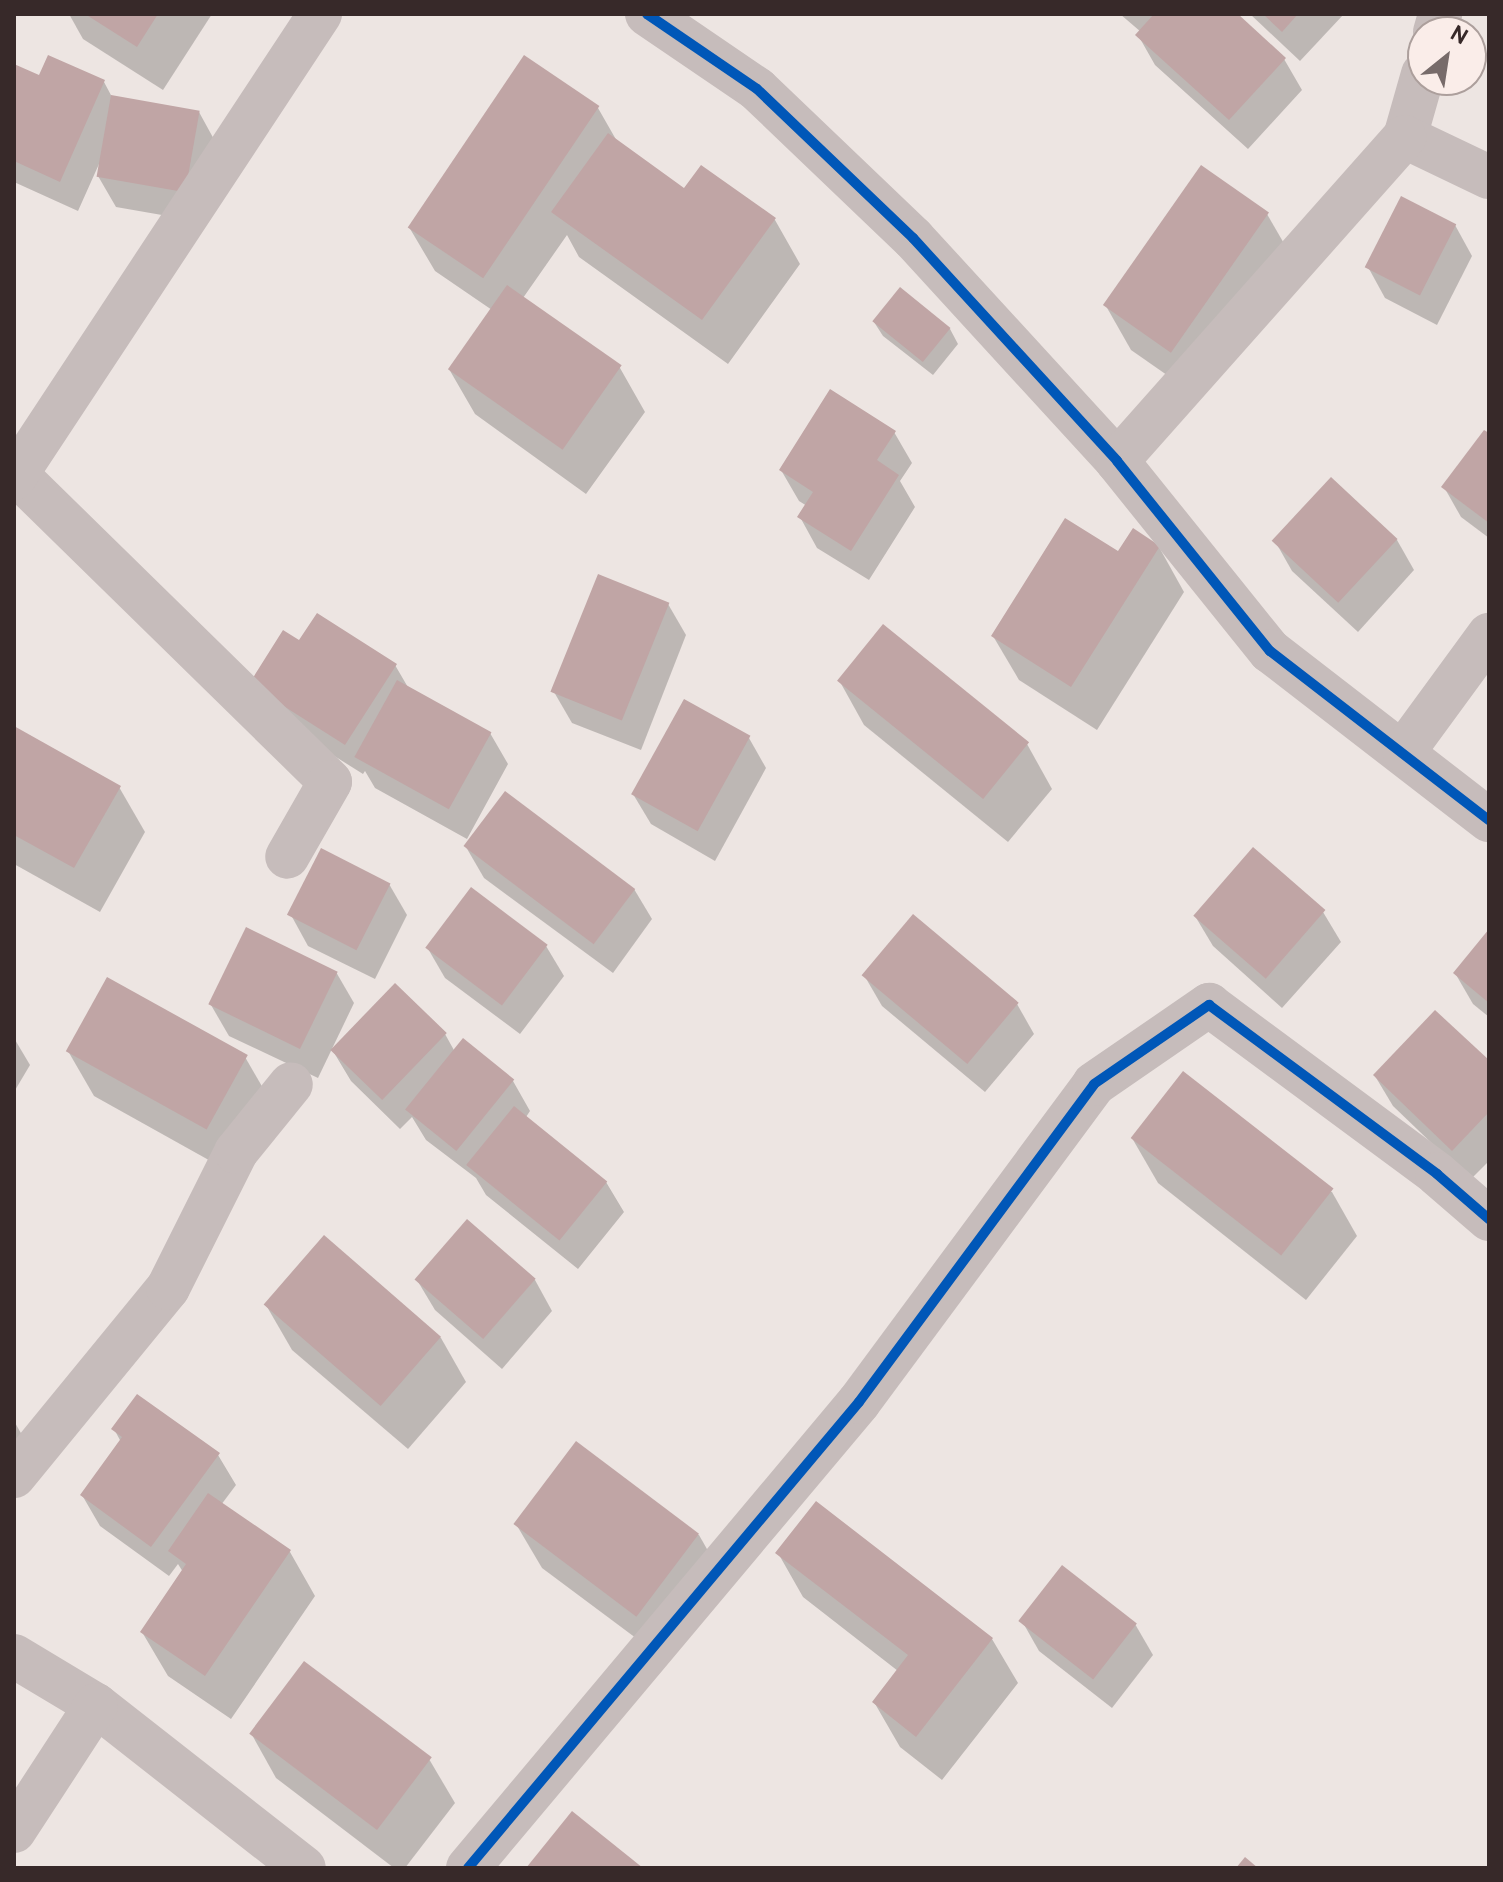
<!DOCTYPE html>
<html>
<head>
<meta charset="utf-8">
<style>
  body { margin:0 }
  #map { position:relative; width:1503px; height:1882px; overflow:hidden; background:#ede5e2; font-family:Overpass,sans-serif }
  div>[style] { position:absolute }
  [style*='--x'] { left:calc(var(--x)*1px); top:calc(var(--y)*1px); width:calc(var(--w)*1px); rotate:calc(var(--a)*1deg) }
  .shadow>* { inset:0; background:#0003 }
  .building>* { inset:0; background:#c0a5a5; transform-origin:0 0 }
  .minor>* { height:44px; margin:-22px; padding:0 22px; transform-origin:22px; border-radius:22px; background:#c6bcbb }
  .cycleway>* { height:10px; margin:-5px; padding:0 5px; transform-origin:5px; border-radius:5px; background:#0057b8 }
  span { translate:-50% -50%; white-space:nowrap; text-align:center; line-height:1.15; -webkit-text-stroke:8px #faede9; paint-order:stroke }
  .frame { position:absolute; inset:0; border:16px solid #372929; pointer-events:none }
  .north { position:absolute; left:1407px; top:16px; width:80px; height:80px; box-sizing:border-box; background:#faede9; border:2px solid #ac9f9c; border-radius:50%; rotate:30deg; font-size:22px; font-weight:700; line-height:32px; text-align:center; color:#372929 }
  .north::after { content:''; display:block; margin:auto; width:28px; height:36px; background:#776b6a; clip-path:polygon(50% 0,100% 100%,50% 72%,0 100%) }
</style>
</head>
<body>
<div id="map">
  <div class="shadow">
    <i style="clip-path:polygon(69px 14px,212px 14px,163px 90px,83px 39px)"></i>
    <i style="clip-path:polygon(1120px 14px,1235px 14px,1284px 59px,1302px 90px,1248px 149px,1155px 65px,1138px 35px,1141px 32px)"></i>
    <i style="clip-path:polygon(1250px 14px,1344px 14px,1300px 61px)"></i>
    <i style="clip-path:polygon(524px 58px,598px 108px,618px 143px,685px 191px,775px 220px,800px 264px,728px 364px,579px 257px,567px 235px,523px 298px,620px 368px,645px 412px,586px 494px,475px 414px,449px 369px,492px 310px,435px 271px,409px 227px)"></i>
    <i style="clip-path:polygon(14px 67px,40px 78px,104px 82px,112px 97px,199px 112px,216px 143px,202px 222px,116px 207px,98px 176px,99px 164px,78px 211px,14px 182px)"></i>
    <i style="clip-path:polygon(1267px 214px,1293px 259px,1197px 396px,1131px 350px,1106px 306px)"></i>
    <i style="clip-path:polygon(1455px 225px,1472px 256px,1437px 325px,1385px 298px,1368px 267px)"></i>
    <i style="clip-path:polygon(874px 322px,950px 329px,958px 344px,933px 375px,883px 336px)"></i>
    <i style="clip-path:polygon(894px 432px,912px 463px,900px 481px,915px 507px,869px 580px,817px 548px,800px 517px,807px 506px,799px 501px,781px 470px)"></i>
    <i style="clip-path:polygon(1489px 436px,1489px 538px,1461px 517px,1444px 487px)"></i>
    <i style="clip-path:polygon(1397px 540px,1414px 570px,1358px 632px,1292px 571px,1275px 541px)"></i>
    <i style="clip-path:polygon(1159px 547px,1184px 592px,1097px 730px,1019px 680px,993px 636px,1119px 554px)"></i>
    <i style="clip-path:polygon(668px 604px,686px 635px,641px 750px,572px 723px,554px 692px)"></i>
    <i style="clip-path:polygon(300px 643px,395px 665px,409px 689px,490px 733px,508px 764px,467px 839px,375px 788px,365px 771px,363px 774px,269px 715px)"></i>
    <i style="clip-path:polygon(839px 680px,1027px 744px,1052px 789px,1008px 842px,864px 725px)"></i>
    <i style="clip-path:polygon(14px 728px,119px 787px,145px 832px,100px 912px,14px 864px)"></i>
    <i style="clip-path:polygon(749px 738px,766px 768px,715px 861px,651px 824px,633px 794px)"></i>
    <i style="clip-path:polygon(466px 847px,634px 889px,652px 919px,613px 973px,484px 878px)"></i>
    <i style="clip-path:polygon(389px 884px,407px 915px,375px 979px,308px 946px,291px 915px)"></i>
    <i style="clip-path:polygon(1323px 912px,1341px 942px,1282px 1008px,1213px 946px,1195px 916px)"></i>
    <i style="clip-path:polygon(1489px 932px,1489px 1017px,1473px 1004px,1455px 973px)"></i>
    <i style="clip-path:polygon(546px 946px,564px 976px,520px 1034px,445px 978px,427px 947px)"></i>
    <i style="clip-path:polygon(336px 972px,354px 1003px,318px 1078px,229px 1036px,211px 1005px)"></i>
    <i style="clip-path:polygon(864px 975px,1017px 1004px,1034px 1034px,985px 1092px,882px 1006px)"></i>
    <i style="clip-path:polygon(445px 1034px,455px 1052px,513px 1081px,530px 1111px,526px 1117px,606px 1182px,624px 1212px,578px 1269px,486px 1195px,476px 1178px,426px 1140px,412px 1117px,400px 1129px,351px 1081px,333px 1051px)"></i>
    <i style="clip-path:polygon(14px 1038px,30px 1065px,14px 1092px)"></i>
    <i style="clip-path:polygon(68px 1051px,245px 1057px,271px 1102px,232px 1173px,94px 1096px)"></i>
    <i style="clip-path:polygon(1489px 1063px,1489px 1161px,1470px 1180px,1393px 1106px,1375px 1076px)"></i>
    <i style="clip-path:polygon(1132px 1138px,1332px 1192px,1357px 1236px,1306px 1300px,1158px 1183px)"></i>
    <i style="clip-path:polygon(324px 1238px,441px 1338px,466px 1382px,408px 1449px,292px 1350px,266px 1305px)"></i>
    <i style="clip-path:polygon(417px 1280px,535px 1280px,552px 1311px,502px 1369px,435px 1310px)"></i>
    <i style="clip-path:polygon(14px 1421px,22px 1435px,14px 1448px)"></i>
    <i style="clip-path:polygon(114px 1429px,218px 1455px,236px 1485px,221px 1505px,290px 1552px,315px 1596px,231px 1719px,168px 1676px,142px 1632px,183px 1572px,178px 1564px,169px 1576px,100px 1526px,82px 1495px,121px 1442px)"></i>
    <i style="clip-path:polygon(516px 1524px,699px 1535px,724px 1579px,664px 1659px,542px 1568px)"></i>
    <i style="clip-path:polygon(778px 1553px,992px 1639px,1018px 1683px,942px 1780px,900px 1747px,874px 1702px,898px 1671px,803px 1597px)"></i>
    <i style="clip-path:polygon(1022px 1621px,1135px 1624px,1153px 1655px,1112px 1708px,1039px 1651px)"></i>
    <i style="clip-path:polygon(251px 1733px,429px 1759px,455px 1803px,405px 1868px,394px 1868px,276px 1778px)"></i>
  </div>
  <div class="building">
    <i style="clip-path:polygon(85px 14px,158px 14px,137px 47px)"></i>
    <i style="clip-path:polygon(1154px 14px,1238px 14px,1286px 58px,1229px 120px,1135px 35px)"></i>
    <i style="clip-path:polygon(1263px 14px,1298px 14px,1282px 32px)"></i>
    <i style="clip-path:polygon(48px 55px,105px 80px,60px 182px,14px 161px,14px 64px,39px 75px)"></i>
    <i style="left:524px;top:55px;width:91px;height:208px;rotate:34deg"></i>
    <i style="left:111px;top:95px;width:90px;height:83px;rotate:10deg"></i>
    <i style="clip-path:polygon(608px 133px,684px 188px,701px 165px,776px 218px,702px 320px,551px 212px)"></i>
    <i style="left:1201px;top:165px;width:83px;height:171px;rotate:35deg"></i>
    <i style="left:1401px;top:196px;width:62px;height:80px;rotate:27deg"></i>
    <i style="left:507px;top:285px;width:140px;height:103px;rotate:35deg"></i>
    <i style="left:900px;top:287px;width:65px;height:44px;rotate:39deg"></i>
    <i style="clip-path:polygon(830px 389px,896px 431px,877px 460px,899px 475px,851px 551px,797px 517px,813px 492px,779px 470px)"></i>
    <i style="clip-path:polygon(1484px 430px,1489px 433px,1489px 523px,1441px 487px)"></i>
    <i style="left:1331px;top:477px;width:91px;height:87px;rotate:43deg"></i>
    <i style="clip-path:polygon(1065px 518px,1118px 551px,1133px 528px,1160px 546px,1071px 687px,991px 636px)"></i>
    <i style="left:598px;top:574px;width:77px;height:127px;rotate:22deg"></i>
    <i style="clip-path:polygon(317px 613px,397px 664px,345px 745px,249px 684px,283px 630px,299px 640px)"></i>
    <i style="left:883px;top:624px;width:188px;height:73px;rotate:39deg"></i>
    <i style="left:397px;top:680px;width:108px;height:88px;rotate:29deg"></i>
    <i style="left:684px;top:699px;width:76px;height:109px;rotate:29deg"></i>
    <i style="clip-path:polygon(14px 726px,121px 786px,74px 868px,14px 835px)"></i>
    <i style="left:505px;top:791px;width:163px;height:69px;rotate:37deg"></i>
    <i style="left:1253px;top:847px;width:96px;height:91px;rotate:41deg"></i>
    <i style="left:321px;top:848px;width:78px;height:75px;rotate:27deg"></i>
    <i style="left:471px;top:887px;width:96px;height:76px;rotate:37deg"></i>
    <i style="left:913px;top:914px;width:138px;height:80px;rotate:40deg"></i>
    <i style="left:246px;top:927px;width:102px;height:86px;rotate:26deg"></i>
    <i style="clip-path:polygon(1489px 929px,1489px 1003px,1453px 973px)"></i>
    <i style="left:107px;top:977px;width:161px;height:85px;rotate:29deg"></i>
    <i style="left:395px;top:983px;width:72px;height:93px;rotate:44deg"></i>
    <i style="clip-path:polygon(1435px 1010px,1489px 1060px,1489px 1112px,1452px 1151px,1373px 1075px)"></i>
    <i style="left:463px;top:1038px;width:66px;height:92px;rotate:39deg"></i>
    <i style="left:1183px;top:1071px;width:191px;height:85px;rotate:38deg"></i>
    <i style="left:514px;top:1106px;width:120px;height:76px;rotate:39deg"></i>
    <i style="left:467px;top:1219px;width:91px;height:80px;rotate:41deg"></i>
    <i style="left:324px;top:1235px;width:155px;height:92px;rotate:41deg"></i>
    <i style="clip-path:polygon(137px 1394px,220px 1453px,151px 1547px,80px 1495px,122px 1437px,111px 1429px)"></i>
    <i style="left:576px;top:1441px;width:154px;height:104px;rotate:37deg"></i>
    <i style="clip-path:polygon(208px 1493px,291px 1550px,205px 1676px,140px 1632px,186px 1564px,168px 1551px)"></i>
    <i style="clip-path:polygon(816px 1501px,993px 1638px,916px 1737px,872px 1702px,908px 1655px,775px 1553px)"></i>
    <i style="left:1062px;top:1565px;width:95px;height:71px;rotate:38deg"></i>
    <i style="left:304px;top:1661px;width:160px;height:91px;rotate:37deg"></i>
    <i style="clip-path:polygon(572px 1811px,643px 1868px,526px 1868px)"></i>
    <i style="clip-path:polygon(1245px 1857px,1258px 1868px,1236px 1868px)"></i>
  </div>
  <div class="minor">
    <i style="--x:647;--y:14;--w:133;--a:34.3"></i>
    <i style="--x:757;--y:89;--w:216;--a:43.7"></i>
    <i style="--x:913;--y:238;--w:302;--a:47.5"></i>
    <i style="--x:1117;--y:461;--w:244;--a:51.2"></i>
    <i style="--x:1270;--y:651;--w:277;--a:37.7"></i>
    <i style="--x:1435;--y:32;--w:19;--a:-74"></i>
    <i style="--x:1423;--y:74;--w:66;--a:105.9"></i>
    <i style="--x:1405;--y:137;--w:93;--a:25.5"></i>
    <i style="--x:1117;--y:461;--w:433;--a:-48.4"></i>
    <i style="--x:17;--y:475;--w:438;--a:44.4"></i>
    <i style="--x:330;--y:782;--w:86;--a:119.8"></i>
    <i style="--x:14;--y:478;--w:556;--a:-56.6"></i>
    <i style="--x:1404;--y:751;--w:144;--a:-53.8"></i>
    <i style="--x:14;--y:1476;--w:243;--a:-50.7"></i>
    <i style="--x:168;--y:1288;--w:152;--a:-63.4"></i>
    <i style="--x:236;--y:1152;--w:87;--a:-51"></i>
    <i style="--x:14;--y:1656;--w:96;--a:30.9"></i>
    <i style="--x:96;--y:1705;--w:264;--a:38.1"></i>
    <i style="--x:14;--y:1831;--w:150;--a:-56.9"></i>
    <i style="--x:468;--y:1868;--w:608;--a:-50"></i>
    <i style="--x:859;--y:1402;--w:395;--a:-53.5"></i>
    <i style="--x:1094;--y:1084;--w:140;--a:-34.5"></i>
    <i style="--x:1209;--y:1005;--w:284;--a:36.5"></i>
    <i style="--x:1437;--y:1174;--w:69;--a:40.9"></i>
  </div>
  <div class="cycleway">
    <i style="--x:647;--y:14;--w:133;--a:34.3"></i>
    <i style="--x:757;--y:89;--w:216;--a:43.7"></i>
    <i style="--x:913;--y:238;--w:302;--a:47.5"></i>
    <i style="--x:1117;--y:461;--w:244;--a:51.2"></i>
    <i style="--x:1270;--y:651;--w:277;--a:37.7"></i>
    <i style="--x:468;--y:1868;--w:608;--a:-50"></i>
    <i style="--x:859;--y:1402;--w:395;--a:-53.5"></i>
    <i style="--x:1094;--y:1084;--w:140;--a:-34.5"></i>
    <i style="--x:1209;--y:1005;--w:284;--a:36.5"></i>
    <i style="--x:1437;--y:1174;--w:69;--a:40.9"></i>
  </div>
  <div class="frame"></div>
  <div class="north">N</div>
</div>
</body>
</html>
